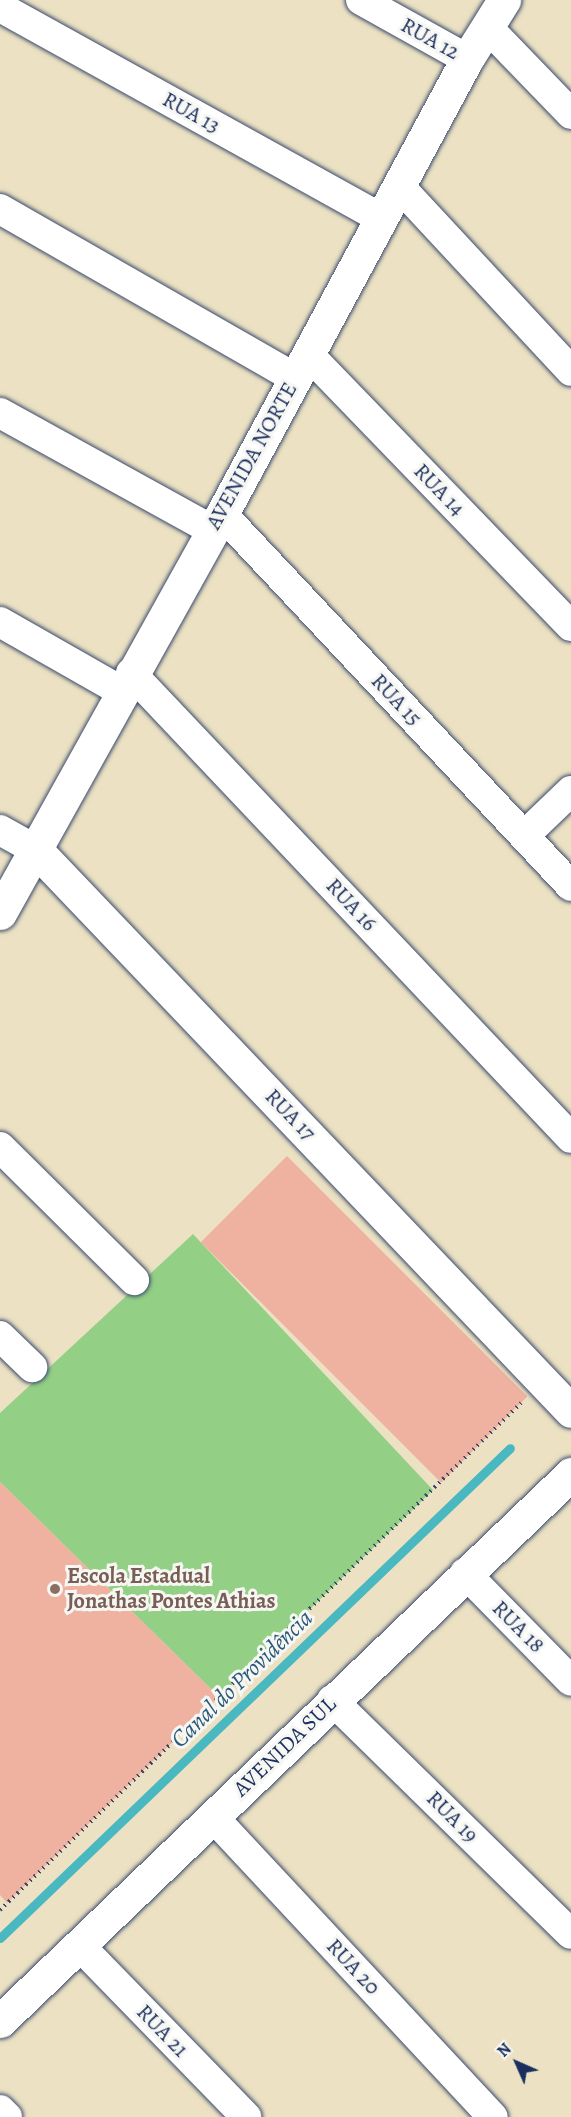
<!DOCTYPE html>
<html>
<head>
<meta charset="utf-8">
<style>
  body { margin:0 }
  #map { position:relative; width:571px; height:2117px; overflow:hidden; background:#ece2c3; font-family:Alegreya,serif }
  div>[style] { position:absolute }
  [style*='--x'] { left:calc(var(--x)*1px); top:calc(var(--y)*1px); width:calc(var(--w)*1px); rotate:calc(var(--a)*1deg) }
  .green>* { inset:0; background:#93d086 }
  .stream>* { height:9px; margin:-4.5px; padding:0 4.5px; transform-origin:4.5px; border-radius:4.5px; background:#49b8c0 }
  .building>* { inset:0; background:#efb2a1; transform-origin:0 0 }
  .path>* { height:4px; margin-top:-2px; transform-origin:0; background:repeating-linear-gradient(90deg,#3a4a6d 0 1.5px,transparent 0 6px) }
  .roads { filter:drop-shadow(0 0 2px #3a4a6d) drop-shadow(0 0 2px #3a4a6d) }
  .minor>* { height:30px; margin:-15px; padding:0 15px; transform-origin:15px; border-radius:15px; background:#fff }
  .tertiary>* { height:33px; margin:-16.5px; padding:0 16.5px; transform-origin:16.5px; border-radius:16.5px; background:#fff }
  .dots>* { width:16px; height:16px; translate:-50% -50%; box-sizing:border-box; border:3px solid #f6f6f2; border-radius:50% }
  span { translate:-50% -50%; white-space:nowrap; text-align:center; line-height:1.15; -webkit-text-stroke:6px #f6f6f2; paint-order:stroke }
  .street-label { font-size:22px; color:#1b2f5e }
  .education-label { font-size:22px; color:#785e54; font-weight:700 }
  .left { translate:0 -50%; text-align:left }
  .water-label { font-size:24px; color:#29587b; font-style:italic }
  .north { position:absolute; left:487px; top:2033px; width:60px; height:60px; -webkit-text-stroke:4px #f6f6f2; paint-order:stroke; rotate:315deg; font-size:16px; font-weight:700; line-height:24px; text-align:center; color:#1b2f5e }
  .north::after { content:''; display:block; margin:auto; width:21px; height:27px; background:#1b2f5e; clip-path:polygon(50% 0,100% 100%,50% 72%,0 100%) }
</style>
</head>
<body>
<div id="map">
  <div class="green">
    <i style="clip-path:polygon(193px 1234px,433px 1490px,219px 1697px,0 1482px,0 1413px)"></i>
  </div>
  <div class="stream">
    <i style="--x:0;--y:1938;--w:707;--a:-43.85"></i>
  </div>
  <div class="building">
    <i style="left:287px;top:1156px;width:340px;height:122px;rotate:45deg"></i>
    <i style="clip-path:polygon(0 1482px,219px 1697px,7px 1903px,0 1895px)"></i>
  </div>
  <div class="path">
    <i style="--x:0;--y:1910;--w:727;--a:-44.22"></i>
  </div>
  <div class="roads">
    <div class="minor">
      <i style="--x:361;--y:0;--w:121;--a:29.1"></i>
      <i style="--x:0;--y:7;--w:437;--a:29"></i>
      <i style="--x:489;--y:29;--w:118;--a:46"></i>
      <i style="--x:400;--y:187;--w:251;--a:47.1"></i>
      <i style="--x:0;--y:209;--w:340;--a:29.8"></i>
      <i style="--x:308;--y:354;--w:378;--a:46"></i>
      <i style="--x:0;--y:413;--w:242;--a:28.9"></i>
      <i style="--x:222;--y:514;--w:510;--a:46.83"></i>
      <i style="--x:0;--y:622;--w:139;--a:29.7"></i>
      <i style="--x:131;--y:673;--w:640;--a:46.58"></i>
      <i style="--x:0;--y:830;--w:41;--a:29.1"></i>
      <i style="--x:524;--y:836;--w:65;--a:-43.8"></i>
      <i style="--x:0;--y:1147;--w:189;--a:44.8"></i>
      <i style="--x:0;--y:1336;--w:45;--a:44.1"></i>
      <i style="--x:465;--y:1573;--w:151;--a:45.5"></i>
      <i style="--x:332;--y:1700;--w:334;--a:44.4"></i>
      <i style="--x:213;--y:1817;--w:410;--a:47"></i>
      <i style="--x:79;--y:1945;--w:240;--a:45.8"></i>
      <i style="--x:0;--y:2110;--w:10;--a:45"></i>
    </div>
    <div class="tertiary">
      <i style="--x:36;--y:850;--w:775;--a:46.36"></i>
      <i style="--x:0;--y:913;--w:457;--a:-60.9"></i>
      <i style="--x:222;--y:514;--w:517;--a:-61.7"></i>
      <i style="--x:467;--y:59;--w:70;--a:-57.9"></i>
      <i style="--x:0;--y:2021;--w:791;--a:-43.77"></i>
    </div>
  </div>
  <div class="dots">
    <i style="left:55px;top:1589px;background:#8d6e63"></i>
  </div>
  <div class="street-label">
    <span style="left:430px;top:39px;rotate:29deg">RUA 12</span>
    <span style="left:191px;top:113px;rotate:29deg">RUA 13</span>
    <span style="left:252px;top:456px;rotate:-61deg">AVENIDA NORTE</span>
    <span style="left:439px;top:490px;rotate:46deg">RUA 14</span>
    <span style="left:396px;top:700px;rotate:47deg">RUA 15</span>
    <span style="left:351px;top:905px;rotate:47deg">RUA 16</span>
    <span style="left:290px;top:1115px;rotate:46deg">RUA 17</span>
    <span style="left:518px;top:1627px;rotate:45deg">RUA 18</span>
    <span style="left:285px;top:1747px;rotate:-44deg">AVENIDA SUL</span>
    <span style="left:452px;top:1817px;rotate:45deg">RUA 19</span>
    <span style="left:353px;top:1967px;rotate:47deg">RUA 20</span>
    <span style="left:162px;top:2031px;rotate:46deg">RUA 21</span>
  </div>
  <div class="education-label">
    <span class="left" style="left:67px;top:1589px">Escola Estadual<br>Jonathas Pontes Athias</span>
  </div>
  <div class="water-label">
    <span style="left:242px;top:1679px;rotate:-44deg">Canal do Providência</span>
  </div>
  <div class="north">N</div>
</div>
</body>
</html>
